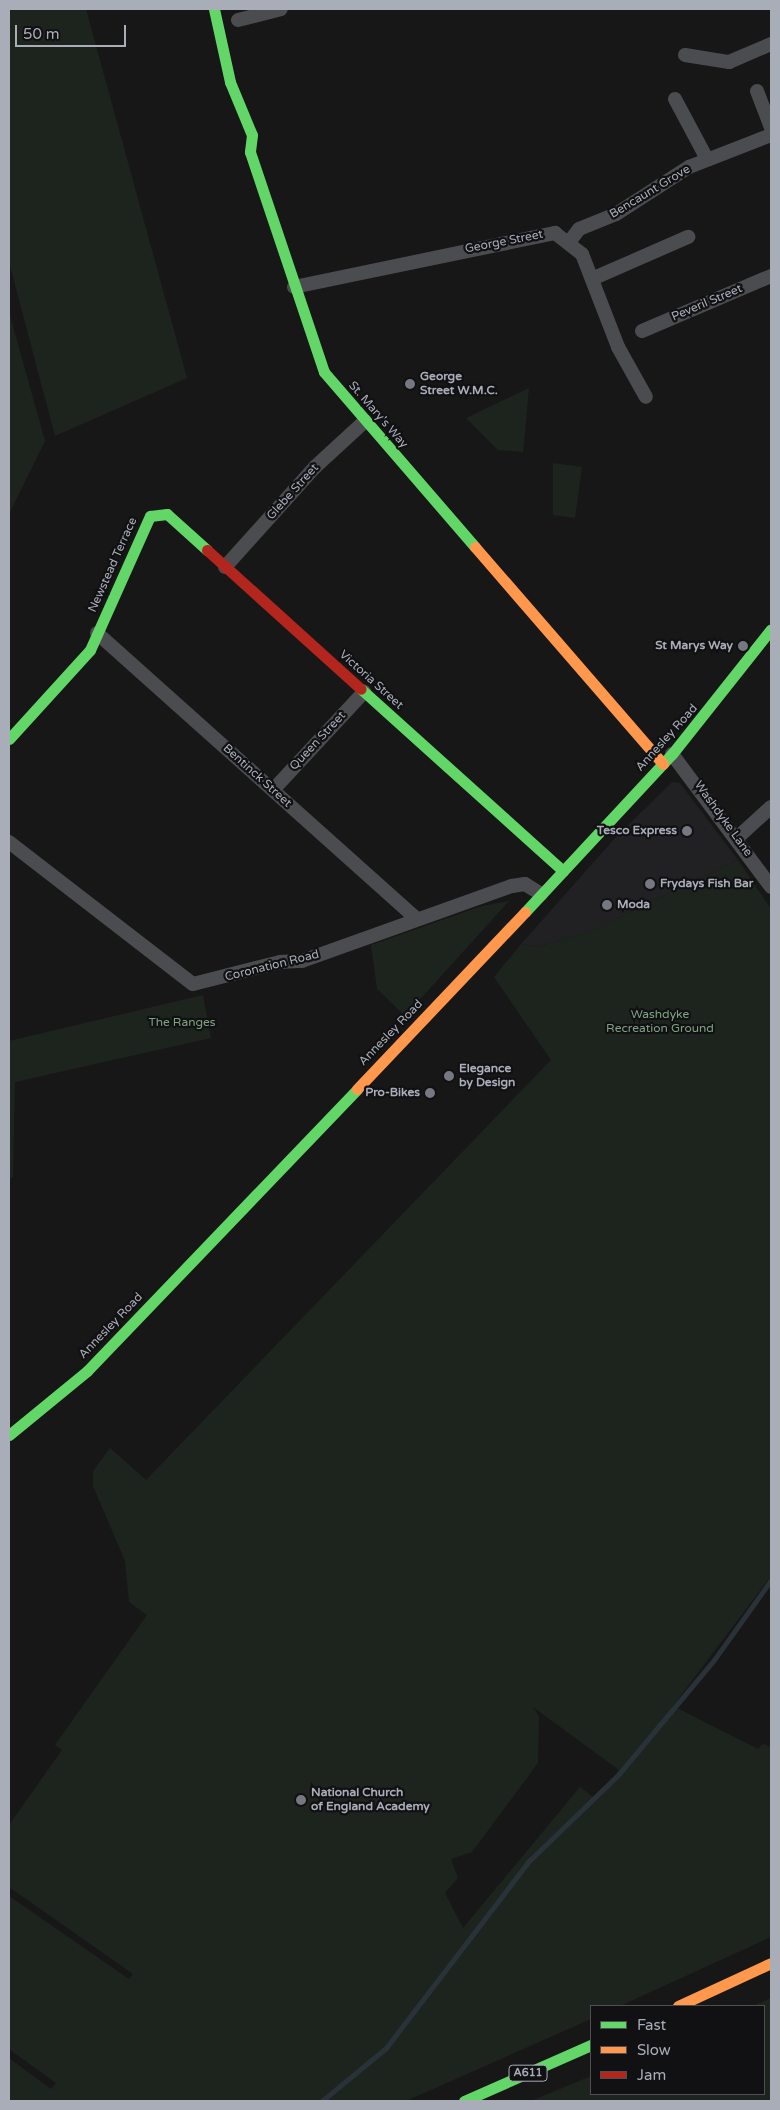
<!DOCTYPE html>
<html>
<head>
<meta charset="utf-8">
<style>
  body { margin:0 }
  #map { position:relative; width:780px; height:2110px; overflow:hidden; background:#171717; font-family:"Varela Round",sans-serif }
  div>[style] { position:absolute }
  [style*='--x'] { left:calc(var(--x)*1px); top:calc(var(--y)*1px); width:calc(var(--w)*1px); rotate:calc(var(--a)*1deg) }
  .built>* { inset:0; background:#212123 }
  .green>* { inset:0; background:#1d241e }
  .stream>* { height:4.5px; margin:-2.25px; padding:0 2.25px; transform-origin:2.25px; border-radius:2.25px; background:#2a3239 }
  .street>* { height:14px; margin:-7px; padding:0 7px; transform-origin:7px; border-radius:7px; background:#4b4c50 }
  .fast>* { height:11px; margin:-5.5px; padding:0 5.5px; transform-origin:5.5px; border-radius:5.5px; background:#63d668 }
  .slow>* { height:11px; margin:-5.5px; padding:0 5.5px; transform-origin:5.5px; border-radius:5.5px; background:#ff974d }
  .jam>* { height:11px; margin:-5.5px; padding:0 5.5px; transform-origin:5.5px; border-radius:5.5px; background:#b3261e }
  .dots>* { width:14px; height:14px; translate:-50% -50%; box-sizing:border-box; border:2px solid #111113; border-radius:50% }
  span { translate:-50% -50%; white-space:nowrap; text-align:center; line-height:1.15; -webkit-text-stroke:4.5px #111113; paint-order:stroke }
  .shield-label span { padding:1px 4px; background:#111113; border:1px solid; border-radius:4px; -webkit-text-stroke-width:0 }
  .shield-label { font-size:11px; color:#a8adb8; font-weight:700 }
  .street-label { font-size:12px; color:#a8adb8 }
  .poi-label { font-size:12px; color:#a8adb8; font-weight:700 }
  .left { translate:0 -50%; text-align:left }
  .right { translate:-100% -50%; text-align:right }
  .park-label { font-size:12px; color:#7fa381 }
  .frame { position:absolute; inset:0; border:10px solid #a8adb8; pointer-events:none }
  .legend { position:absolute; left:590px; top:2005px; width:175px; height:90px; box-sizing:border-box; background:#111113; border:1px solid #4d4f55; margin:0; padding:6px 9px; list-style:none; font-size:15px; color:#a8adb8 }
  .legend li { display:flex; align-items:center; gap:10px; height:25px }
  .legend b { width:25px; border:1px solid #4d4f55 }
  .scale { position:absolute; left:15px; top:25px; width:111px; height:22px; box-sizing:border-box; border:2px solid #a8adb8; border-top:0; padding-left:6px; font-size:15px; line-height:18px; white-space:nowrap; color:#a8adb8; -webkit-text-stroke:4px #111113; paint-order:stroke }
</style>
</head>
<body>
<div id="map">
  <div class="built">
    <i style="clip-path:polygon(672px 782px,680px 783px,738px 860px,593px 930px,538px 947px,521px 944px,615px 838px)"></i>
  </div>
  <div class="green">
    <i style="clip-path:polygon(9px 9px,86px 9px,187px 378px,55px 436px,9px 262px)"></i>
    <i style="clip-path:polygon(9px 312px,45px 441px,9px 514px)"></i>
    <i style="clip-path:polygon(529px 388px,523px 452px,498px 450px,466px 418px)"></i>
    <i style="clip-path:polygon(553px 463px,582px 467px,575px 518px,553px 515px)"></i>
    <i style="clip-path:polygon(evenodd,738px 860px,771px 909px,771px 1576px,673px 1706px,758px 1749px,763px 1744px,771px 1747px,771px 1937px,620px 2006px,591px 2006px,591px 2019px,406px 2101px,10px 2101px,9px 2058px,51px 2089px,56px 2083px,9px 2049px,9px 1896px,129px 1979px,133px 1974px,9px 1887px,9px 1825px,62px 1750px,55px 1745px,147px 1615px,129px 1602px,125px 1561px,93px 1486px,93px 1471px,110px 1448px,146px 1480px,551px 1060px,494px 977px,521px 944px,538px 947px,593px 930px,738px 860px,533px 1707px,619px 1770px,596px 1799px,580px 1787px,463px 1928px,445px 1893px,458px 1878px,451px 1859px,472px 1852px,538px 1763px,539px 1716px,533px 1707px)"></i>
    <i style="clip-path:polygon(509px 901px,405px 1016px,377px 989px,371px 945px,482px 906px)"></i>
    <i style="clip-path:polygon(203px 995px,211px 1038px,15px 1082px,13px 1177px,9px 1179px,9px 1041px)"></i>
    <i style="clip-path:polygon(771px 1998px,771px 2101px,531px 2101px,591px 2076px,591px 2094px,764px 2094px,764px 2006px,753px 2006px)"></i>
  </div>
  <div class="stream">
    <i style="--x:322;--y:2101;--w:83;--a:-39.6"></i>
    <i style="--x:386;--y:2048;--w:234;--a:-52.6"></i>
    <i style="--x:528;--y:1862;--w:127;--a:-44"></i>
    <i style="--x:619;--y:1774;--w:148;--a:-50.2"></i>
    <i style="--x:714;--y:1660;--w:98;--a:-54.5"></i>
  </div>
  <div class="street">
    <i style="--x:238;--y:20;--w:44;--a:-14.3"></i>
    <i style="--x:685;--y:55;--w:45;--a:9"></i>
    <i style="--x:729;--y:62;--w:46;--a:-23.2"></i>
    <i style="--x:757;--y:91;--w:39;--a:69"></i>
    <i style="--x:675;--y:99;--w:68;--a:61.9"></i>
    <i style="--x:570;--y:241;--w:15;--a:-53"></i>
    <i style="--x:579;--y:229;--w:40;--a:-22"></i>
    <i style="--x:616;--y:214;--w:87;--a:-32.8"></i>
    <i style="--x:689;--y:167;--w:88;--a:-21.3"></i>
    <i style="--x:594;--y:278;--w:103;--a:-23.6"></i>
    <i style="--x:294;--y:287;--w:267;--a:-11.7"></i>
    <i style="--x:555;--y:233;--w:34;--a:38"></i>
    <i style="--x:582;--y:254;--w:100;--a:68.8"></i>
    <i style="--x:618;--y:347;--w:57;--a:60.8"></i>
    <i style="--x:642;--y:331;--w:140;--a:-23.1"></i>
    <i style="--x:225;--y:567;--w:135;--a:-48"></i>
    <i style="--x:315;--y:467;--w:68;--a:-42.6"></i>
    <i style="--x:97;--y:633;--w:429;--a:41.8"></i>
    <i style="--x:672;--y:754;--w:166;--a:53.3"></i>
    <i style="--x:273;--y:790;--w:134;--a:-47.1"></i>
    <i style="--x:737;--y:838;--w:46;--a:-42.4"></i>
    <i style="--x:9;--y:842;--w:232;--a:37.7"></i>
    <i style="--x:193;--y:984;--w:90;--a:-14.2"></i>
    <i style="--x:280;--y:962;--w:22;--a:-3"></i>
    <i style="--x:302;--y:961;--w:223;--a:-19.7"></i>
    <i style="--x:512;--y:886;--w:13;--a:-9"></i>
    <i style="--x:525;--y:884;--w:19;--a:32"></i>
  </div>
  <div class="fast">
    <i style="--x:214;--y:9;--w:75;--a:77.6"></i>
    <i style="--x:230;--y:82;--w:57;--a:67.5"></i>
    <i style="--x:252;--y:135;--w:17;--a:97"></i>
    <i style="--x:250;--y:152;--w:232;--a:71.4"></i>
    <i style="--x:324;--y:372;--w:231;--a:49.2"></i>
    <i style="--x:361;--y:689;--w:272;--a:42"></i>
    <i style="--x:9;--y:739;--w:120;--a:-47.7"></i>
    <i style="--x:90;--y:650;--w:147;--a:-65.9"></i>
    <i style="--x:150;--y:516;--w:17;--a:-7"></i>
    <i style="--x:167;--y:514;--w:54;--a:42"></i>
    <i style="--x:525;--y:912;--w:216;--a:-47.1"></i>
    <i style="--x:672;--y:754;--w:159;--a:-51.6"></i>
    <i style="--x:9;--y:1435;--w:101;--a:-39.4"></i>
    <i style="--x:87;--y:1371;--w:390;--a:-46.2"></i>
    <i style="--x:464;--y:2101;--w:139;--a:-23.8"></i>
  </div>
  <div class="slow">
    <i style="--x:475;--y:547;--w:287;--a:49.1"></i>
    <i style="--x:357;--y:1089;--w:244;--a:-46.5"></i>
    <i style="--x:678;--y:2006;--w:102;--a:-24.8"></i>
  </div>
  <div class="jam">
    <i style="--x:207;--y:550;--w:207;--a:42.1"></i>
  </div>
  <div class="dots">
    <i style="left:410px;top:384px;background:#757880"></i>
    <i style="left:743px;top:646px;background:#757880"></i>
    <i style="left:687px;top:831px;background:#757880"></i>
    <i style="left:650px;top:884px;background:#757880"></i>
    <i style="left:607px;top:905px;background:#757880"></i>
    <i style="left:449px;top:1076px;background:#757880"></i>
    <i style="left:430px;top:1093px;background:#757880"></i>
    <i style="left:301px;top:1800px;background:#757880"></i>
  </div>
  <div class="shield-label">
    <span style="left:528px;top:2073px">A611</span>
  </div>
  <div class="street-label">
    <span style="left:650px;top:192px;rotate:-31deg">Bencaunt Grove</span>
    <span style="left:504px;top:242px;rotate:-11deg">George Street</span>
    <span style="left:707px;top:303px;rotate:-23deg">Peveril Street</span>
    <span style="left:378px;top:415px;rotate:49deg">St. Mary's Way</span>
    <span style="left:293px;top:492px;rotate:-48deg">Glebe Street</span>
    <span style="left:113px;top:565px;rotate:-66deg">Newstead Terrace</span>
    <span style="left:371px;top:680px;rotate:42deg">Victoria Street</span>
    <span style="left:667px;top:738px;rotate:-48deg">Annesley Road</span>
    <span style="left:318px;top:741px;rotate:-47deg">Queen Street</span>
    <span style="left:257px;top:776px;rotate:42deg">Bentinck Street</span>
    <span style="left:723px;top:819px;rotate:54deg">Washdyke Lane</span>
    <span style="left:272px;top:966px;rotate:-14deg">Coronation Road</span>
    <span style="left:391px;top:1033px;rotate:-46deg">Annesley Road</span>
    <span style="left:111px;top:1326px;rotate:-46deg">Annesley Road</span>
  </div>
  <div class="poi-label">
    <span class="left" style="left:420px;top:384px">George<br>Street W.M.C.</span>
    <span class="right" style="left:733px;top:646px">St Marys Way</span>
    <span class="right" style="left:677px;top:831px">Tesco Express</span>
    <span class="left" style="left:660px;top:884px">Frydays Fish Bar</span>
    <span class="left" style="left:617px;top:905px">Moda</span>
    <span class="left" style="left:459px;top:1076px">Elegance<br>by Design</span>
    <span class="right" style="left:420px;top:1093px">Pro-Bikes</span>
    <span class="left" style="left:311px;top:1800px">National Church<br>of England Academy</span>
  </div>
  <div class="park-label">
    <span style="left:660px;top:1022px">Washdyke<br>Recreation Ground</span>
    <span style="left:182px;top:1023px">The Ranges</span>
  </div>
  <div class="frame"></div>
  <ul class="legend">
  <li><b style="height:6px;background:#63d668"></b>Fast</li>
  <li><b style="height:6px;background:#ff974d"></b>Slow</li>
  <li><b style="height:6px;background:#b3261e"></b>Jam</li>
  </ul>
  <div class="scale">50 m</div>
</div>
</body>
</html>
